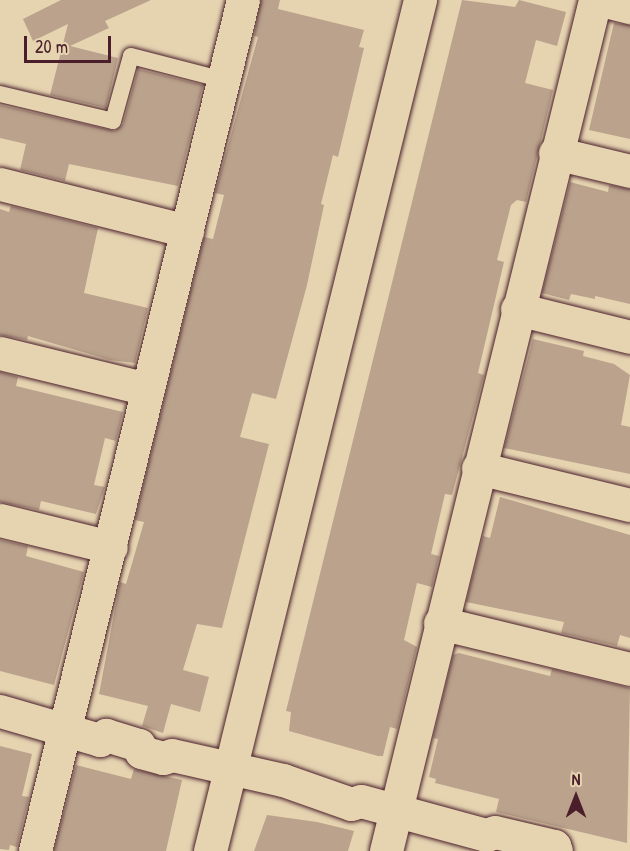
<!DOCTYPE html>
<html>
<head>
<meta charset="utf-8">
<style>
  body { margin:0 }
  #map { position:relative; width:630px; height:851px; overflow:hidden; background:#e6d4b1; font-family:"Patrick Hand",sans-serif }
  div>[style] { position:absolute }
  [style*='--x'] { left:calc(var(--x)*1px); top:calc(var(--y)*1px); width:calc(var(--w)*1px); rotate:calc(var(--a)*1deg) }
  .building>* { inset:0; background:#baa28c }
  .roads { filter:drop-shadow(0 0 2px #4a1f2b) drop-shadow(0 0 2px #4a1f2b) }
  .lane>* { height:16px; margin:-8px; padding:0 8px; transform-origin:8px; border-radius:8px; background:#e6d4b1 }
  .street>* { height:33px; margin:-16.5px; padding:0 16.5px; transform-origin:16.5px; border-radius:16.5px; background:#e6d4b1 }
  .secondary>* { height:33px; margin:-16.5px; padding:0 16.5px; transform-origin:16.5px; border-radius:16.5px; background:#e6d4b1 }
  span { translate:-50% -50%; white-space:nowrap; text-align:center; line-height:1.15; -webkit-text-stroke:6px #e6d4b1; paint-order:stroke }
  .north { position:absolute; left:546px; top:767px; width:60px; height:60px; -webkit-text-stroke:4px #e6d4b1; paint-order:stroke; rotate:0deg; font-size:16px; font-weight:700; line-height:24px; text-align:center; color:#4a1f2b }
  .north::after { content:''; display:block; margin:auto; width:21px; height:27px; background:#4a1f2b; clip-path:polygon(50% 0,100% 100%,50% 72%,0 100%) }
  .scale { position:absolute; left:24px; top:36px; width:87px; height:27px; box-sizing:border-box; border:3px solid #4a1f2b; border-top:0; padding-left:8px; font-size:18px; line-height:21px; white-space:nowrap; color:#4a1f2b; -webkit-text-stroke:4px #e6d4b1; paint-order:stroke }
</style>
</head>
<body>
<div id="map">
  <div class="building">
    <i style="clip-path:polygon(61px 0,151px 0,105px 21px,109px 28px,70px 46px,118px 58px,106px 108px,50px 95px,68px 24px,33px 41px,23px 19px)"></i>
    <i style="clip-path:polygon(261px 0,280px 0,278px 9px,364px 30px,359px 47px,364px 48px,338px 157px,333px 155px,321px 204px,324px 205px,307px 285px,276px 399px,252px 393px,240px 437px,269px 444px,222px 628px,197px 624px,183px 670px,209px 677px,200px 712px,171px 704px,163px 733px,142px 726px,148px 706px,99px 694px,120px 582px,126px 584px,144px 522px,135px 520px,204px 237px,213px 239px,224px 195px,215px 193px,258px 37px,254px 36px)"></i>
    <i style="clip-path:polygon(462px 0,515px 7px,519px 0,566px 12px,557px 46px,536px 40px,525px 83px,553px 90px,526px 202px,517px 200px,511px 205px,497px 260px,504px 262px,478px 373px,484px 375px,452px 495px,445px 494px,431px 554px,439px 556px,432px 587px,417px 583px,404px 640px,417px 647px,397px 729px,390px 727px,383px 756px,378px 756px,289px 731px,291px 712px,286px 711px)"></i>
    <i style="clip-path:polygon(614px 23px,630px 25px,630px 139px,589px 130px)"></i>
    <i style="clip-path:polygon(138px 69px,203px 85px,178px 186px,69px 164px,65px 181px,20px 170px,26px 144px,0 138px,0 105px,115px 131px,123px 124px)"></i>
    <i style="clip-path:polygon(570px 182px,608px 192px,609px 185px,630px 189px,630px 304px,595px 296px,595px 299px,571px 294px,569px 300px,542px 293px)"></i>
    <i style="clip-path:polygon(11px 206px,98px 228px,84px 293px,148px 308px,135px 363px,110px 360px,28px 336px,27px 340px,0 335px,0 209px,9px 212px)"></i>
    <i style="clip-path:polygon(533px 339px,584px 351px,583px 356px,614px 364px,630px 375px,621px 425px,630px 427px,630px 474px,504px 448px)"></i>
    <i style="clip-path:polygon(0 372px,18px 377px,16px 386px,123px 412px,116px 441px,105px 438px,94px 485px,105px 487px,96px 514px,41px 501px,39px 510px,0 502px)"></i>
    <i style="clip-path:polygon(500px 497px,630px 535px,630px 638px,620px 635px,617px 646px,561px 633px,564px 622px,466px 602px,483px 536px,490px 538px)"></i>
    <i style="clip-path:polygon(0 540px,28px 546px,26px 556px,84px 572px,54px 685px,0 671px)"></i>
    <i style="clip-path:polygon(459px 653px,550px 676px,552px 669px,630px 688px,627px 843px,496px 812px,499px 799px,435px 783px,436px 779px,429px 777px,438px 739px,433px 738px,453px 655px)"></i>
    <i style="clip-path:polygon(0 746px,32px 754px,22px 796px,29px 797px,17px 847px,10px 845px,9px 850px,0 849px)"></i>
    <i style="clip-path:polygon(76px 765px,131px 779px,134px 769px,182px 780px,166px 851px,54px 851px)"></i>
    <i style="clip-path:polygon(267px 815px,317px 822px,354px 831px,348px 851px,254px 851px)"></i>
  </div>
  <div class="roads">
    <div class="lane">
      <i style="--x:0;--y:94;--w:116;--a:13.4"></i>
      <i style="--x:113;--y:121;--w:67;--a:-74.5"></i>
      <i style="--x:131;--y:56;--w:96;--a:14.5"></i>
    </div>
    <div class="street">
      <i style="--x:601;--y:0;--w:30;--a:14"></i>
      <i style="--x:555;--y:153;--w:77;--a:13.5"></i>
      <i style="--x:0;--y:184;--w:193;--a:14.1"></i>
      <i style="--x:517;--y:309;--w:116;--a:13.9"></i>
      <i style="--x:0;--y:353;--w:152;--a:13.7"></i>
      <i style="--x:478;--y:468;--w:156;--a:13.7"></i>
      <i style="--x:0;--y:520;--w:114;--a:13.7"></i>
      <i style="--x:440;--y:623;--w:195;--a:13.6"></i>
      <i style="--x:0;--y:711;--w:104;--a:16.2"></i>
      <i style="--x:100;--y:740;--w:8;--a:-40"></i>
      <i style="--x:106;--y:735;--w:34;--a:17"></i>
      <i style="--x:139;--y:745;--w:7;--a:74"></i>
      <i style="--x:141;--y:752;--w:23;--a:15"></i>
      <i style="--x:163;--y:758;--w:9;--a:-18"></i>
      <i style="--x:172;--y:755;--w:114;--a:12.7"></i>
      <i style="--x:283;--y:780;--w:72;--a:19.4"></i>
      <i style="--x:351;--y:804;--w:10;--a:-17"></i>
      <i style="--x:361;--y:801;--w:130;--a:15.2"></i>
      <i style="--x:486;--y:835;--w:9;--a:-18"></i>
      <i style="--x:495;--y:832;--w:61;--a:13.3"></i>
      <i style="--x:554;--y:846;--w:5;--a:68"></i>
      <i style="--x:35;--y:851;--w:876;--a:-76.27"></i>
      <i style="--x:386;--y:851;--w:876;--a:-76.2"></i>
    </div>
    <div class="secondary">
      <i style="--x:210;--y:851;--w:877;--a:-76.14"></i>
    </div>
  </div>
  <div class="north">N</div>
  <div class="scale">20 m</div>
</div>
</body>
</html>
